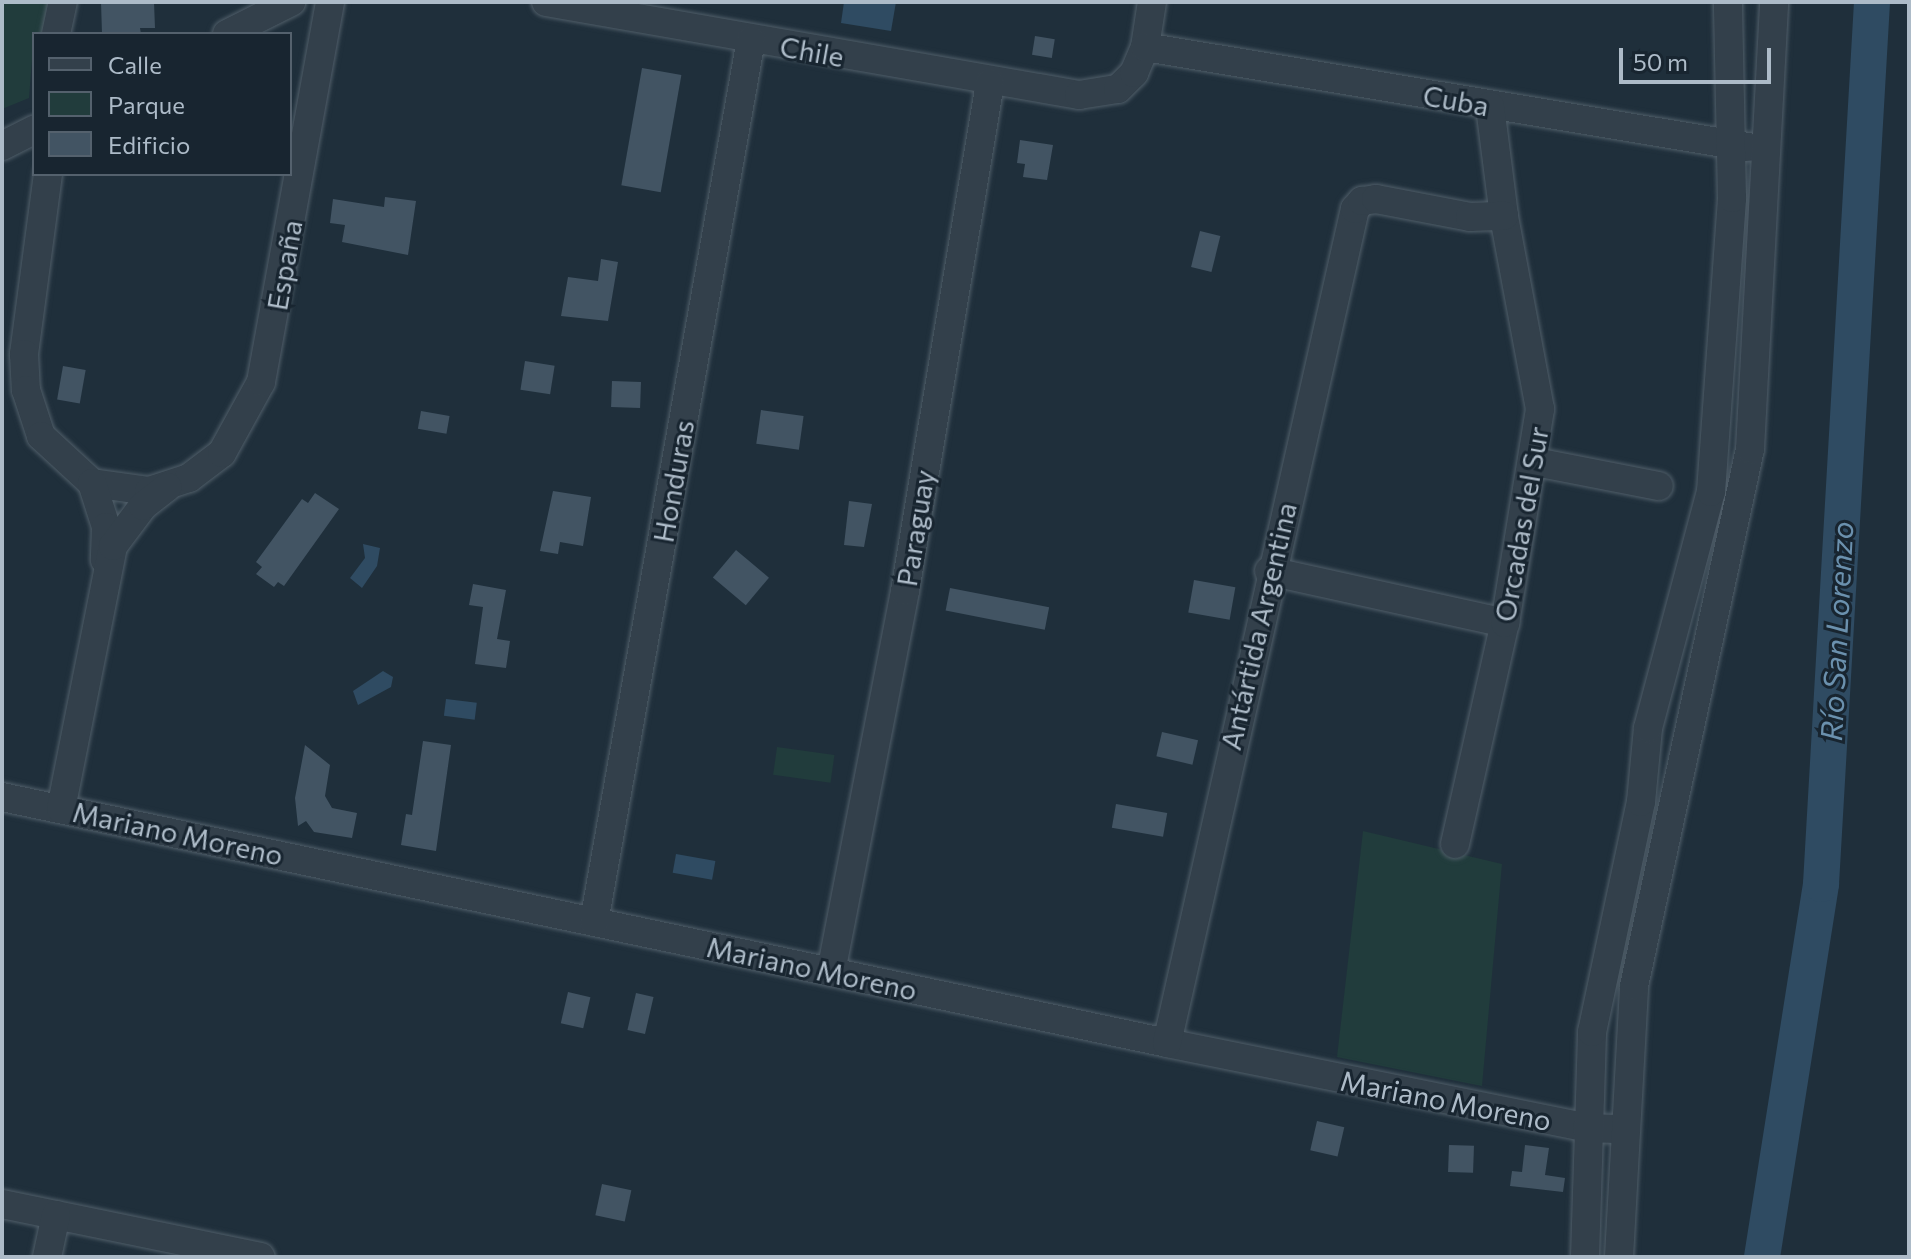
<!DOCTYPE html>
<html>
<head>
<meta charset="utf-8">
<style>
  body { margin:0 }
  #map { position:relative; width:1911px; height:1259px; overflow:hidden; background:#1f2f3b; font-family:Commissioner,sans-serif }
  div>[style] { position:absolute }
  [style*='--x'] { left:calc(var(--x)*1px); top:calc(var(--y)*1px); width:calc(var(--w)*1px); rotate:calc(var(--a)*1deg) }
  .green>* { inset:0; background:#213c3c; transform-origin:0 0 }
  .water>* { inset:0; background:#2f4b62; transform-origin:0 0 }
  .river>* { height:36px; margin:-18px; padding:0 18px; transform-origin:18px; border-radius:18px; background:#2f4b62 }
  .building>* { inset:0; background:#425463; transform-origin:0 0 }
  .roads { filter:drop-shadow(0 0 2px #505e69) drop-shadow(0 0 2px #505e69) }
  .minor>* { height:28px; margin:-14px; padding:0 14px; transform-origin:14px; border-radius:14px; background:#33404b }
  span { translate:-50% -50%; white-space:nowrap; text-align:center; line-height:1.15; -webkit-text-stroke:6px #182530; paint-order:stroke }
  .street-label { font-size:28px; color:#adbbc8 }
  .water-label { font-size:30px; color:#6b91ae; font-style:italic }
  .frame { position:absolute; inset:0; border:4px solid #adbbc8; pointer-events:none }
  .legend { position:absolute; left:32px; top:32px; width:260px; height:144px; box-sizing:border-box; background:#182530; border:2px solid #54616d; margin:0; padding:10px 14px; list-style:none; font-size:24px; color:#adbbc8 }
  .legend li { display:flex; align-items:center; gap:16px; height:40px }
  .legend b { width:40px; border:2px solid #54616d }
  .scale { position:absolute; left:1619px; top:48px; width:152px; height:36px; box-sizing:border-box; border:4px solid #adbbc8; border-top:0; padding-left:10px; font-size:24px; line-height:28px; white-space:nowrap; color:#adbbc8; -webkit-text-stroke:6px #182530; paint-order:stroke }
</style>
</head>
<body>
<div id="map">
  <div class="green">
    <i style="clip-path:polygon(2px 2px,48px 2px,42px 34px,34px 34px,29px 98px,2px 109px)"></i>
    <i style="left:777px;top:747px;width:58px;height:28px;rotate:8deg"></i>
    <i style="clip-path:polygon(1363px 831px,1502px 864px,1482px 1086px,1337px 1057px)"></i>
  </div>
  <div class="water">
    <i style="clip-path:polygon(844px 2px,896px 2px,891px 31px,841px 23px)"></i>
    <i style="clip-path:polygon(363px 544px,380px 548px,377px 566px,362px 588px,350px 578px,365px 558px)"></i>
    <i style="clip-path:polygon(383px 671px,393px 677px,391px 687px,358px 705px,353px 691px)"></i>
    <i style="left:446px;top:699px;width:31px;height:17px;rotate:7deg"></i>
    <i style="left:676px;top:854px;width:40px;height:19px;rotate:10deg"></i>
  </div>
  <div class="river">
    <i style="--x:1762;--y:1257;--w:378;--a:-81"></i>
    <i style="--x:1821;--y:884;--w:883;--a:-86.69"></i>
  </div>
  <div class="building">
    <i style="clip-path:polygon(101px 2px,154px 2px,155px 28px,140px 28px,141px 34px,102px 34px)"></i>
    <i style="left:1035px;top:36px;width:20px;height:19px;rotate:9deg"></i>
    <i style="left:642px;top:68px;width:40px;height:119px;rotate:10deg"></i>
    <i style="clip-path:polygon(1020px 140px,1053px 145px,1047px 180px,1023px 177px,1025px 164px,1017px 163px)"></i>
    <i style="clip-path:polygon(385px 197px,416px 201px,408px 255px,342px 242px,345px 225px,330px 223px,333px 199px,384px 207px)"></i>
    <i style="left:1200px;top:231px;width:21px;height:37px;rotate:14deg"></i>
    <i style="clip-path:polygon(601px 259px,618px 262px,608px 321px,561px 316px,568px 277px,598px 281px)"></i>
    <i style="left:525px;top:361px;width:30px;height:29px;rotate:9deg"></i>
    <i style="left:63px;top:366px;width:23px;height:34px;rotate:10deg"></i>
    <i style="left:612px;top:381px;width:29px;height:26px;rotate:2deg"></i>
    <i style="left:761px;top:410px;width:43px;height:34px;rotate:8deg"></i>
    <i style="left:421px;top:411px;width:29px;height:18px;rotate:10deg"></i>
    <i style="clip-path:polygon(553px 491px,591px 497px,583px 546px,560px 542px,558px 554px,540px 551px)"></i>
    <i style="clip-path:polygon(315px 493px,339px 509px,284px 586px,278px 582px,274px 587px,256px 574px,262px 567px,256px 562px,302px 499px,308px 503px)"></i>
    <i style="clip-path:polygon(849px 501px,872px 504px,864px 547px,844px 545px)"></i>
    <i style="left:736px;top:550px;width:43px;height:36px;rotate:40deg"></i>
    <i style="left:1194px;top:580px;width:42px;height:33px;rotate:10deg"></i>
    <i style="clip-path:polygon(473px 584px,506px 590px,497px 639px,510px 641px,506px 668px,475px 664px,483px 607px,469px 605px)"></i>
    <i style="left:950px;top:588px;width:101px;height:23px;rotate:11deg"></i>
    <i style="left:1162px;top:732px;width:37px;height:25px;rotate:13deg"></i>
    <i style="clip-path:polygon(423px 741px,451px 745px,436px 851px,401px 845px,406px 814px,412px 815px)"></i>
    <i style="clip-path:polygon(305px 745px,330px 765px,325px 796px,332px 808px,357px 813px,352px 838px,314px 832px,306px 821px,298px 826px,295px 798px)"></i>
    <i style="left:1116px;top:804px;width:52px;height:24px;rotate:10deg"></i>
    <i style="left:568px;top:992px;width:23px;height:32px;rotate:13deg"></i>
    <i style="left:636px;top:993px;width:18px;height:38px;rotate:13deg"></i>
    <i style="left:1317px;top:1121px;width:28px;height:30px;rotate:13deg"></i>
    <i style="left:1449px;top:1145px;width:25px;height:27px;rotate:2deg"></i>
    <i style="clip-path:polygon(1525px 1145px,1549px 1148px,1545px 1175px,1565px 1178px,1563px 1192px,1510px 1186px,1512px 1171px,1522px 1172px)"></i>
    <i style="left:602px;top:1184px;width:30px;height:32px;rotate:12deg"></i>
  </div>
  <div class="roads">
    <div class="minor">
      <i style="--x:546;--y:2;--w:541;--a:9.9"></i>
      <i style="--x:1079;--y:95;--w:39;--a:-9"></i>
      <i style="--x:1118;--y:89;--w:23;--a:-45"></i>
      <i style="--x:1134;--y:73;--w:28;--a:-67"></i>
      <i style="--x:1145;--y:47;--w:46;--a:-81.2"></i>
      <i style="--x:56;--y:34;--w:33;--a:-78"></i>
      <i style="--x:227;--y:34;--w:72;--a:-26.6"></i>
      <i style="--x:1145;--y:47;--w:611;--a:9.42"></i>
      <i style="--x:2;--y:146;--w:36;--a:-27"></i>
      <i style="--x:48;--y:174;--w:182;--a:97.6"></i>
      <i style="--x:24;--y:354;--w:36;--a:87"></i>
      <i style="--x:26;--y:390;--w:48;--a:71.9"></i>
      <i style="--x:41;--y:436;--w:69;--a:42.7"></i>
      <i style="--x:92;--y:483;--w:58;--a:8"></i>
      <i style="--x:149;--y:491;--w:42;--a:-18"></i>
      <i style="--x:189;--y:478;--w:41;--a:-37.1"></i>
      <i style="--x:222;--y:453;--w:81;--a:-61.2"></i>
      <i style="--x:261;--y:382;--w:386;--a:-79.7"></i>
      <i style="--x:1535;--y:462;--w:126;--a:11"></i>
      <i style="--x:92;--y:483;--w:46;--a:72.3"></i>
      <i style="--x:106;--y:527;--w:33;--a:92"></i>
      <i style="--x:1269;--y:571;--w:242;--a:12.4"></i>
      <i style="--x:2;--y:797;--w:1191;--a:11.92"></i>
      <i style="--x:1167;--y:1043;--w:429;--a:11.4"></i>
      <i style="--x:1587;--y:1128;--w:36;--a:2"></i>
      <i style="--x:61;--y:809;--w:268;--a:-78.8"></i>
      <i style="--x:113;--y:546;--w:50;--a:-53.1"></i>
      <i style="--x:143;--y:506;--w:31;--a:-38"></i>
      <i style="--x:1455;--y:844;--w:227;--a:-77.3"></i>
      <i style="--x:1505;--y:623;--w:217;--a:-80.7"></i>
      <i style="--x:1540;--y:409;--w:196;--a:-100.6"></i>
      <i style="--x:1504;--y:216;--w:111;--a:-97.3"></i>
      <i style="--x:594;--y:922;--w:896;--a:-79.91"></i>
      <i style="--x:831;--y:972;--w:388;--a:-79"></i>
      <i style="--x:905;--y:591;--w:515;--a:-80.5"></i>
      <i style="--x:1167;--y:1043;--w:855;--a:-77.3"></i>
      <i style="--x:1355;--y:209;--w:11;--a:-49"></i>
      <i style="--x:1362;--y:201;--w:14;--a:-8"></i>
      <i style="--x:1376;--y:199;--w:96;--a:10.8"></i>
      <i style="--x:1470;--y:217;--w:34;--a:-2"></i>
      <i style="--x:2;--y:1204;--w:264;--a:11.6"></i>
      <i style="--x:47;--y:1257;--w:43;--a:-77.9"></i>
      <i style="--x:1585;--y:1257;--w:225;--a:-88.2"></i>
      <i style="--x:1592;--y:1032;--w:235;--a:-78"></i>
      <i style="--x:1641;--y:802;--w:74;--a:-84.6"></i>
      <i style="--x:1648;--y:728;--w:244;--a:-75.1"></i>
      <i style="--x:1711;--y:492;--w:295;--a:-85.9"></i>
      <i style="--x:1732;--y:198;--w:196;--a:-91.2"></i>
      <i style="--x:1619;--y:1257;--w:271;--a:-86.8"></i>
      <i style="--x:1634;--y:986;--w:549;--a:-77.81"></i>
      <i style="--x:1750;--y:449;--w:448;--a:-86.9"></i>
    </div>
  </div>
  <div class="street-label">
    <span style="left:812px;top:51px;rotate:10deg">Chile</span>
    <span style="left:1456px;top:100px;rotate:10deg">Cuba</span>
    <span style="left:284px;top:265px;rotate:-80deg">España</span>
    <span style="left:673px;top:481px;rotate:-80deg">Honduras</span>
    <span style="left:1521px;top:524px;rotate:-80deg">Orcadas del Sur</span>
    <span style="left:915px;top:528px;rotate:-81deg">Paraguay</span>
    <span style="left:1258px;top:626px;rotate:-77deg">Antártida Argentina</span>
    <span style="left:178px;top:833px;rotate:12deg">Mariano Moreno</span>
    <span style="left:812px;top:968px;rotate:12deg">Mariano Moreno</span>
    <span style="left:1446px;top:1100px;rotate:11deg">Mariano Moreno</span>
  </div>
  <div class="water-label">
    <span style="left:1836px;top:631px;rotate:-87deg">Río San Lorenzo</span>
  </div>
  <div class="frame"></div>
  <ul class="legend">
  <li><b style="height:10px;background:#33404b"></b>Calle</li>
  <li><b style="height:22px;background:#213c3c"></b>Parque</li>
  <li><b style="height:22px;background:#425463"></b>Edificio</li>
  </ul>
  <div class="scale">50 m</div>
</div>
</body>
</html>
